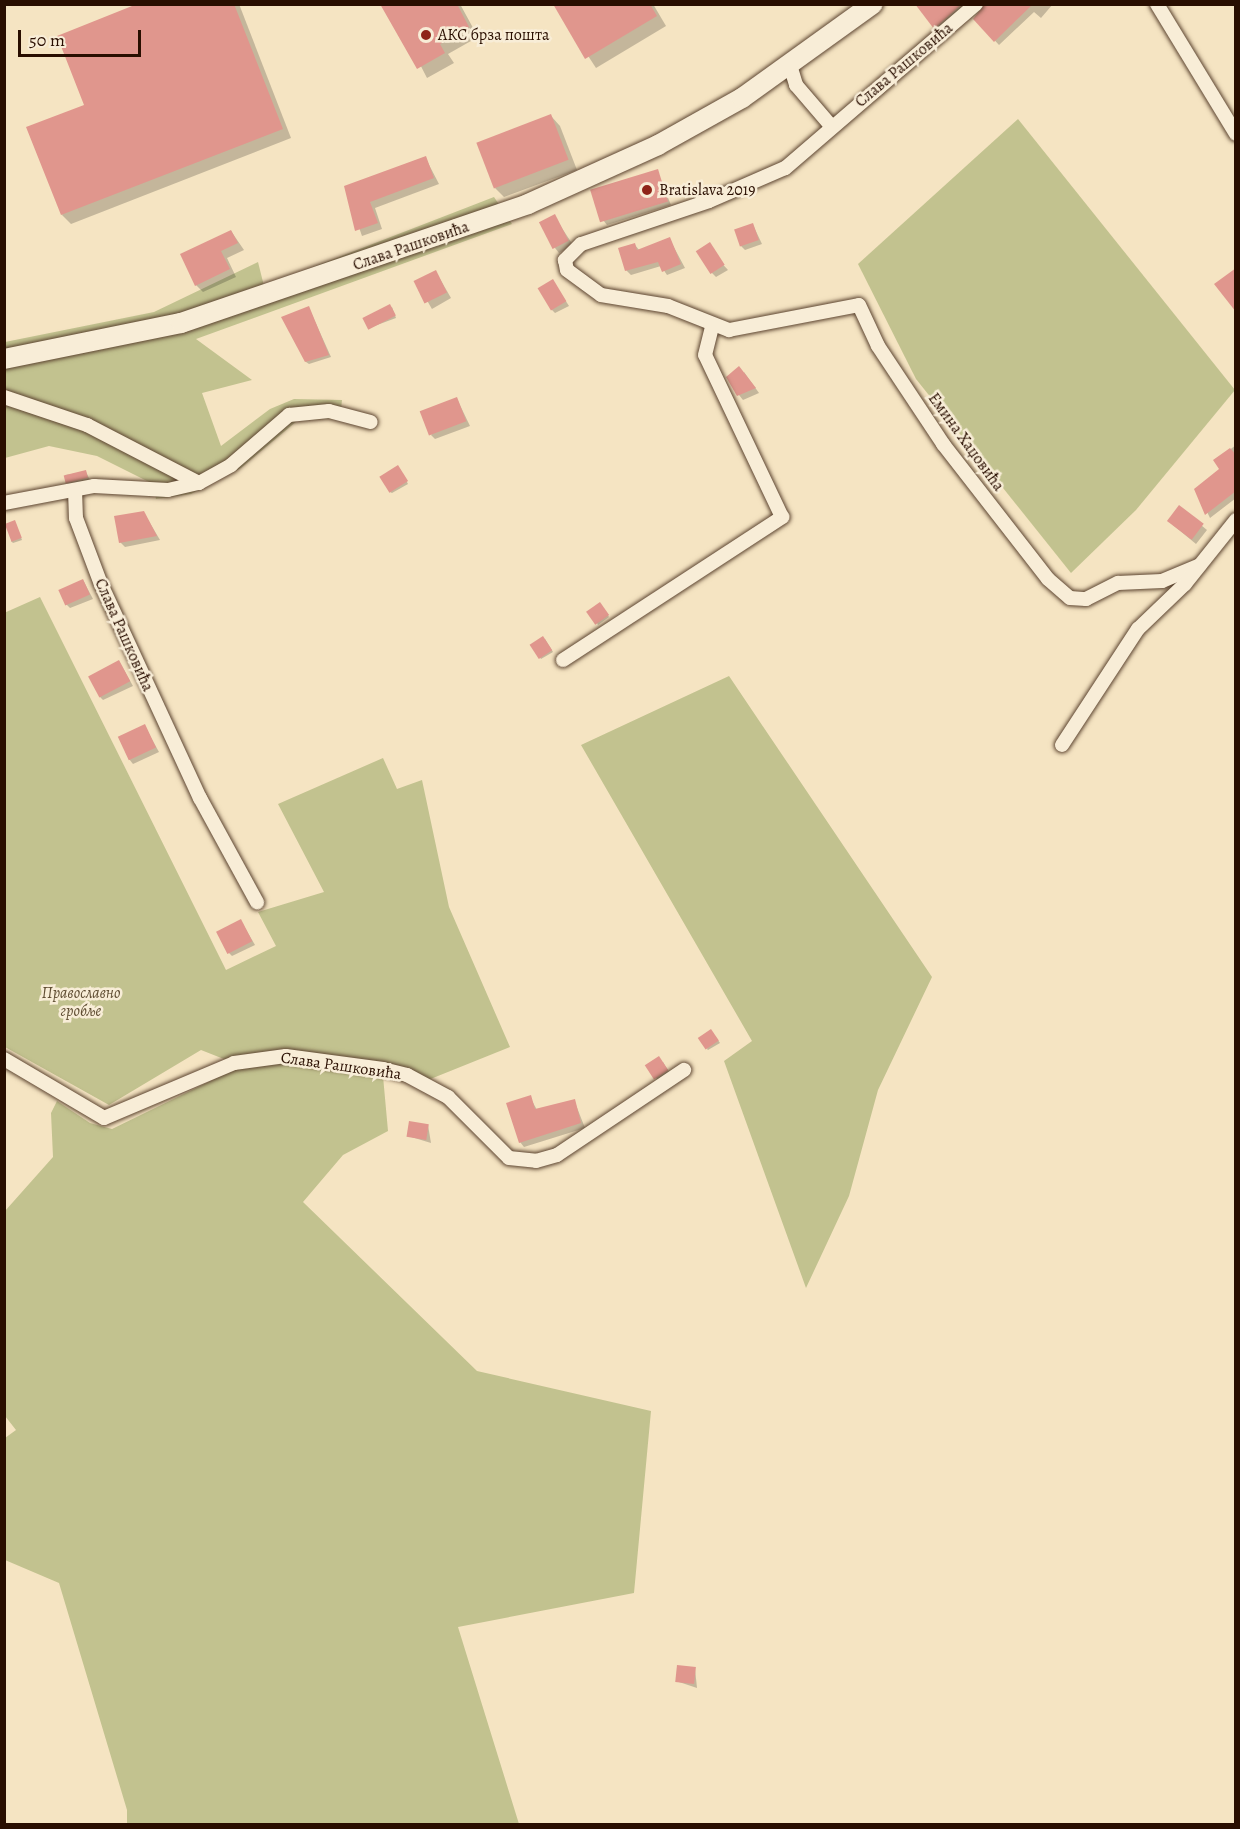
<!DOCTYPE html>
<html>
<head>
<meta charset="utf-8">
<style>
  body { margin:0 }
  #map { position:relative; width:1240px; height:1829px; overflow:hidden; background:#f5e4c2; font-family:Alegreya,serif }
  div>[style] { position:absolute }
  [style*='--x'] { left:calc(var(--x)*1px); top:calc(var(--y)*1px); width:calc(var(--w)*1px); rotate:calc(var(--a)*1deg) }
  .green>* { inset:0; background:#c2c28f }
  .shadow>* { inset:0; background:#0003; transform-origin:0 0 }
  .building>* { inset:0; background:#e0968d; transform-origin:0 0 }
  .roads { filter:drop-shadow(0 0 2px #5c4430) drop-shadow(0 0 2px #5c4430) }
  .minor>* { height:14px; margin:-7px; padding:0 7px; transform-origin:7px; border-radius:7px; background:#f8edd7 }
  .secondary>* { height:20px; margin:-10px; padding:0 10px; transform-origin:10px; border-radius:10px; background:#f8edd7 }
  .dots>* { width:16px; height:16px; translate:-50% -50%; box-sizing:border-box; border:3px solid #f8edd7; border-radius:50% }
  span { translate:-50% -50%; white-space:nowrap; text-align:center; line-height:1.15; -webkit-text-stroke:5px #f8edd7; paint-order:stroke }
  .poi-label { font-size:16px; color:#290e00 }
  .left { translate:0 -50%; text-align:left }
  .street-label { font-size:16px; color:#290e00 }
  .park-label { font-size:16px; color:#5f4d32; font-style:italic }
  .frame { position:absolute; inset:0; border:6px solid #290e00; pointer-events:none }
  .scale { position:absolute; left:18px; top:30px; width:123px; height:27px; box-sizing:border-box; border:3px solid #290e00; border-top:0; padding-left:8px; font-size:18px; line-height:21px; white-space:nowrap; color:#290e00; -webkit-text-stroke:4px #f8edd7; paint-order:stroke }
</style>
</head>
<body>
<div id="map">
  <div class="green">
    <i style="clip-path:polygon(1018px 119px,1235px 390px,1136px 510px,1071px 573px,916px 379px,858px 264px)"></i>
    <i style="clip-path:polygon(494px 197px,512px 224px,196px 339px,252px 380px,202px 393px,221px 446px,270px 409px,294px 399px,342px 400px,340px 418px,297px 421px,241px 468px,191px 494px,156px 499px,153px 484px,97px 456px,49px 446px,5px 458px,5px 342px,154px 312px,258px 262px,264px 286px)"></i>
    <i style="clip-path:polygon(40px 597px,226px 970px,276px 946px,258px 912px,324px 892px,278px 804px,383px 758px,397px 789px,422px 780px,449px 907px,510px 1047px,423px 1082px,281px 1056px,234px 1063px,201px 1050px,109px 1105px,5px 1047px,4px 613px)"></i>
    <i style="clip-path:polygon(729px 676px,932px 977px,878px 1090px,849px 1196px,806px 1288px,724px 1061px,752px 1041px,581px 745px)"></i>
    <i style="clip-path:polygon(281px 1062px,383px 1076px,388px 1131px,343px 1155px,303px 1202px,477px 1371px,651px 1411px,634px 1593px,458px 1627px,519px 1824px,127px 1824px,127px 1810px,59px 1583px,5px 1560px,5px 1438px,16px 1430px,5px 1416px,5px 1211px,53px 1157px,51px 1113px,57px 1101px,90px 1123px,112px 1129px,235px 1069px)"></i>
  </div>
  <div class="shadow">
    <i style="clip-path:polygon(142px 4px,239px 4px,291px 138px,71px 224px,62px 215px)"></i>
    <i style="clip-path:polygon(389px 4px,460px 4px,478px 37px,448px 54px,454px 63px,427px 78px)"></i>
    <i style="clip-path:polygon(554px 4px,653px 4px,666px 26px,596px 68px)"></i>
    <i style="clip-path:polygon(917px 4px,971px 4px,939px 32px)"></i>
    <i style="clip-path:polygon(1003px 4px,1053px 4px,1041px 18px,1034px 12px,999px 45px,975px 19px)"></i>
    <i style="clip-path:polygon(551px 116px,560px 126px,577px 170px,504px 197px,495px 188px)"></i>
    <i style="clip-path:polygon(425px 157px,439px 184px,375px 208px,382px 229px,362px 236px,345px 187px)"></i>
    <i style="clip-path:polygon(657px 171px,671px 205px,607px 225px,603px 220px)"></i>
    <i style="clip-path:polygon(554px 216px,573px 245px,559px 253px,555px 248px)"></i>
    <i style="clip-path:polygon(753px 225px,762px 244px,745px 250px,740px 245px)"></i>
    <i style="clip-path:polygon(231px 231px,244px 250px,227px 258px,236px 277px,203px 292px,196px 285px)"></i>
    <i style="clip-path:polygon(669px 238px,685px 268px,667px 275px,661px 266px,631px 275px,626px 270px,635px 245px,640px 251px)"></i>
    <i style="clip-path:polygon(706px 246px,728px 270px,716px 277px,712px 273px)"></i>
    <i style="left:436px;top:272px;width:30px;height:22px;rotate:60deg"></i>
    <i style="clip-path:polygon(553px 281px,569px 306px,555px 313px,551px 309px)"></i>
    <i style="clip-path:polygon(392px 307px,396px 318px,369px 328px)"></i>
    <i style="clip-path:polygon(309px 308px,331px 357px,309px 364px,306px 362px)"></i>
    <i style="clip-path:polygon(744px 372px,759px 393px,743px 400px,739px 395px)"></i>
    <i style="clip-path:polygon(457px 399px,470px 426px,435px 439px,431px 435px)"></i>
    <i style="clip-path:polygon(1236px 445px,1236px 498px,1210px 518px,1196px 489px,1221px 469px,1215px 461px)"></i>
    <i style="clip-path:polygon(400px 469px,408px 484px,392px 493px,390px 492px)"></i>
    <i style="clip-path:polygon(86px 472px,91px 482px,70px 486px,66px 482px,65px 475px)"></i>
    <i style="clip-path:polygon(1179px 507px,1207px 530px,1196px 544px,1173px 525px)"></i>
    <i style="clip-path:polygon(144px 513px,160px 540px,125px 547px,120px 542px)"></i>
    <i style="clip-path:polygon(15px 522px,22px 540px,13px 543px,11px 541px)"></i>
    <i style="clip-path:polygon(83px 580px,93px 599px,70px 608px,66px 604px)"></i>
    <i style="clip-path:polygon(601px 605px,609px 617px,598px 625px,597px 623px)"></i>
    <i style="clip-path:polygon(545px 639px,553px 652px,541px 659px,532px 645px)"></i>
    <i style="clip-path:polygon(119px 661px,133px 686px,103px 700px,99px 696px)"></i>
    <i style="clip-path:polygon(144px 725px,159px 752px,133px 764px,129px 759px)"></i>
    <i style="clip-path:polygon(241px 921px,255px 945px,232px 956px,228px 952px)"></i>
    <i style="clip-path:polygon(713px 1033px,720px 1043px,708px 1050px,707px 1049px)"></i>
    <i style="clip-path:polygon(663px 1062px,671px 1075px,660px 1083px,647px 1066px)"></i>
    <i style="clip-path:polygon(530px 1097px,537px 1110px,574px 1100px,585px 1128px,524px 1147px,520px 1142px)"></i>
    <i style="clip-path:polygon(428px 1125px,431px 1143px,408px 1136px)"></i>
    <i style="clip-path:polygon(695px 1669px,697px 1688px,676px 1681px)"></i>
  </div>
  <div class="building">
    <i style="clip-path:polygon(137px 4px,234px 4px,283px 129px,61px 215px,26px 127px,84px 105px,57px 36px)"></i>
    <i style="clip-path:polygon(380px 4px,457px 4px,469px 27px,440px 44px,445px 53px,417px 69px)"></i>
    <i style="clip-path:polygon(553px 4px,650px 4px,657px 16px,585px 59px)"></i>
    <i style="clip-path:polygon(915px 4px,962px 4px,934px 29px)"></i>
    <i style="clip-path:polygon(985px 4px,1033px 4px,994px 42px,973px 19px)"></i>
    <i style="left:551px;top:114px;width:49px;height:80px;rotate:69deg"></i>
    <i style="clip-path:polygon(426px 156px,434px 178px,370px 202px,378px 223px,355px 231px,344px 186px)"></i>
    <i style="left:658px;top:169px;width:34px;height:71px;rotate:73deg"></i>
    <i style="left:555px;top:214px;width:30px;height:18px;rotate:63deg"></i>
    <i style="left:753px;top:223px;width:18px;height:20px;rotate:71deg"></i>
    <i style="clip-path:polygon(231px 230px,238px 243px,221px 251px,230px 269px,195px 286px,180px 254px)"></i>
    <i style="clip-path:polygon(670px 237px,681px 264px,662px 272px,658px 262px,625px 271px,618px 248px,635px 243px,637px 250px)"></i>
    <i style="left:710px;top:242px;width:27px;height:17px;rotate:57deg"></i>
    <i style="clip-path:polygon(1236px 268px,1236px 312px,1214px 284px)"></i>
    <i style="left:436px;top:270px;width:25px;height:25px;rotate:64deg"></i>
    <i style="left:553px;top:279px;width:26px;height:18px;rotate:59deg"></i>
    <i style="left:390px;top:304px;width:13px;height:31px;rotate:63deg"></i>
    <i style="clip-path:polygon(309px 306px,329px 355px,305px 362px,281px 317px)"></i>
    <i style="clip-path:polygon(739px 366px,756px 388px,737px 396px,726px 377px)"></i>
    <i style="left:457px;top:397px;width:26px;height:40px;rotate:69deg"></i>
    <i style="clip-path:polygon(1230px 448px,1236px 455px,1236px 491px,1205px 515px,1194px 489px,1219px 469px,1213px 460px)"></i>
    <i style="left:398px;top:465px;width:19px;height:22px;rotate:58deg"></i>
    <i style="left:86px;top:470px;width:8px;height:23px;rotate:76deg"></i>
    <i style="left:1179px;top:505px;width:31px;height:20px;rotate:37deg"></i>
    <i style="clip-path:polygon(144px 511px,157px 536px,119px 543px,114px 516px)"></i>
    <i style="left:15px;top:520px;width:19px;height:11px;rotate:69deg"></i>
    <i style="left:83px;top:579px;width:17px;height:27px;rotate:66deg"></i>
    <i style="left:600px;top:602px;width:16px;height:17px;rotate:55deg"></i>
    <i style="left:543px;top:636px;width:17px;height:16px;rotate:57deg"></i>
    <i style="left:119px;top:660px;width:24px;height:35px;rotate:62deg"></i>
    <i style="left:145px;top:724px;width:26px;height:30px;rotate:65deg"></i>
    <i style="left:241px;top:919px;width:25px;height:28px;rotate:63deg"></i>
    <i style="left:711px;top:1029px;width:14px;height:16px;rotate:56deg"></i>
    <i style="left:659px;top:1056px;width:17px;height:17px;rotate:57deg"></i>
    <i style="clip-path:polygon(531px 1095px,535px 1109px,575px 1099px,581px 1123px,519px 1143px,506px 1103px)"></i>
    <i style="left:409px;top:1121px;width:20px;height:16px;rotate:9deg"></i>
    <i style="left:677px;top:1665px;width:19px;height:17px;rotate:6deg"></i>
  </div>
  <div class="roads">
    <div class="minor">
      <i style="--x:976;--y:4;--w:252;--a:139.3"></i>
      <i style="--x:785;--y:168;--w:83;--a:156.5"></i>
      <i style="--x:709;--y:201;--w:135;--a:161.4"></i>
      <i style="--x:581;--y:244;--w:23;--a:135"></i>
      <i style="--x:565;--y:260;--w:10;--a:79"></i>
      <i style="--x:567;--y:270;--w:42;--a:36.3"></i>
      <i style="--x:601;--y:295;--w:68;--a:9.3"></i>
      <i style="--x:668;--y:306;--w:66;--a:21.5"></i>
      <i style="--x:729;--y:330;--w:132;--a:-10.9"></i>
      <i style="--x:859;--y:305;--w:45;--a:65.1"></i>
      <i style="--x:878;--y:346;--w:118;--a:56.4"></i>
      <i style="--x:943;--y:444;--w:171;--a:52.1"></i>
      <i style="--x:1048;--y:579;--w:29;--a:41"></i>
      <i style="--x:1070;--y:598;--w:16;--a:4"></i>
      <i style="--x:1086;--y:599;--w:36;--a:-27"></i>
      <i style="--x:1118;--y:583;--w:44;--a:-2.6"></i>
      <i style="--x:1162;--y:581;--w:41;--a:-22.8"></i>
      <i style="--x:1157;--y:4;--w:152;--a:58.7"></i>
      <i style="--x:790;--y:65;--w:21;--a:73"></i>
      <i style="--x:796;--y:85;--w:55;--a:49.4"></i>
      <i style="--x:4;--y:397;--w:88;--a:18.6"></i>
      <i style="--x:87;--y:425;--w:126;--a:27.4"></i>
      <i style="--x:75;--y:490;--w:28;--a:88"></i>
      <i style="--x:76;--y:518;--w:71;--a:69.3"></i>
      <i style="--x:101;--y:584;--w:236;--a:65.2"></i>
      <i style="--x:200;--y:798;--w:119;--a:61.3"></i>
      <i style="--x:4;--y:503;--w:92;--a:-10.7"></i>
      <i style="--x:94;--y:486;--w:74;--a:3.1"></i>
      <i style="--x:168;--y:490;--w:32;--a:-13"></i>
      <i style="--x:199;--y:483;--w:37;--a:-29"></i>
      <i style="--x:231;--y:465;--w:77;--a:-40.8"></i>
      <i style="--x:289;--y:415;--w:40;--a:-5.7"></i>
      <i style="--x:329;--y:411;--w:43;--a:14.7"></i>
      <i style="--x:563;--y:660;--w:262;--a:-33.1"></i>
      <i style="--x:782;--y:517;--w:179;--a:-115.4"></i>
      <i style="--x:705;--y:355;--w:30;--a:-76"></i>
      <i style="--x:1062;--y:745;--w:139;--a:-56.8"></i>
      <i style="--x:1138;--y:629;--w:65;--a:-43.8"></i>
      <i style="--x:1185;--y:584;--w:82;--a:-51.4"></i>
      <i style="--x:4;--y:1059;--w:116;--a:30.5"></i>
      <i style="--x:104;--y:1118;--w:141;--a:-22.9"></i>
      <i style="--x:234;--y:1063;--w:52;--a:-7.7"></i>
      <i style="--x:286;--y:1056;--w:98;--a:7.6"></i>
      <i style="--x:383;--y:1069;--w:25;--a:14"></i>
      <i style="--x:407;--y:1075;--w:47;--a:28.2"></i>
      <i style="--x:448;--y:1097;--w:86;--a:45"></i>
      <i style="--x:509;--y:1158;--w:27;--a:6"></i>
      <i style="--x:536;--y:1161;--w:22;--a:-16"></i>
      <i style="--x:557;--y:1155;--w:153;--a:-33.8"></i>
    </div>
    <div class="secondary">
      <i style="--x:4;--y:359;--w:181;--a:-11.5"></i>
      <i style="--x:181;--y:323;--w:367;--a:-18.9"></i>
      <i style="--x:528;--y:204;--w:143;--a:-24.4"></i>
      <i style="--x:658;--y:145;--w:96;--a:-29.2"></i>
      <i style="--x:742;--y:98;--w:161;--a:-35.7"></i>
    </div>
  </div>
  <div class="dots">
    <i style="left:426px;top:35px;background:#8f2418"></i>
    <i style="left:647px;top:190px;background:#8f2418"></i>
  </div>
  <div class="poi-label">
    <span class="left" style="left:438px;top:35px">АКС брза пошта</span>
    <span class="left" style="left:659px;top:190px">Bratislava 2019</span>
  </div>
  <div class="street-label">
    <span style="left:904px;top:65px;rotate:-40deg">Слава Рашковића</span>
    <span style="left:411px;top:246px;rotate:-19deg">Слава Рашковића</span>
    <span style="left:966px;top:442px;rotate:54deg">Емина Хаџовића</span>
    <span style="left:124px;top:635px;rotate:66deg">Слава Рашковића</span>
    <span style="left:341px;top:1066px;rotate:8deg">Слава Рашковића</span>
  </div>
  <div class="park-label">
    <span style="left:81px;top:1002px">Православно<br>гробље</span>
  </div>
  <div class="frame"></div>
  <div class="scale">50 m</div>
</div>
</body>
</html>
